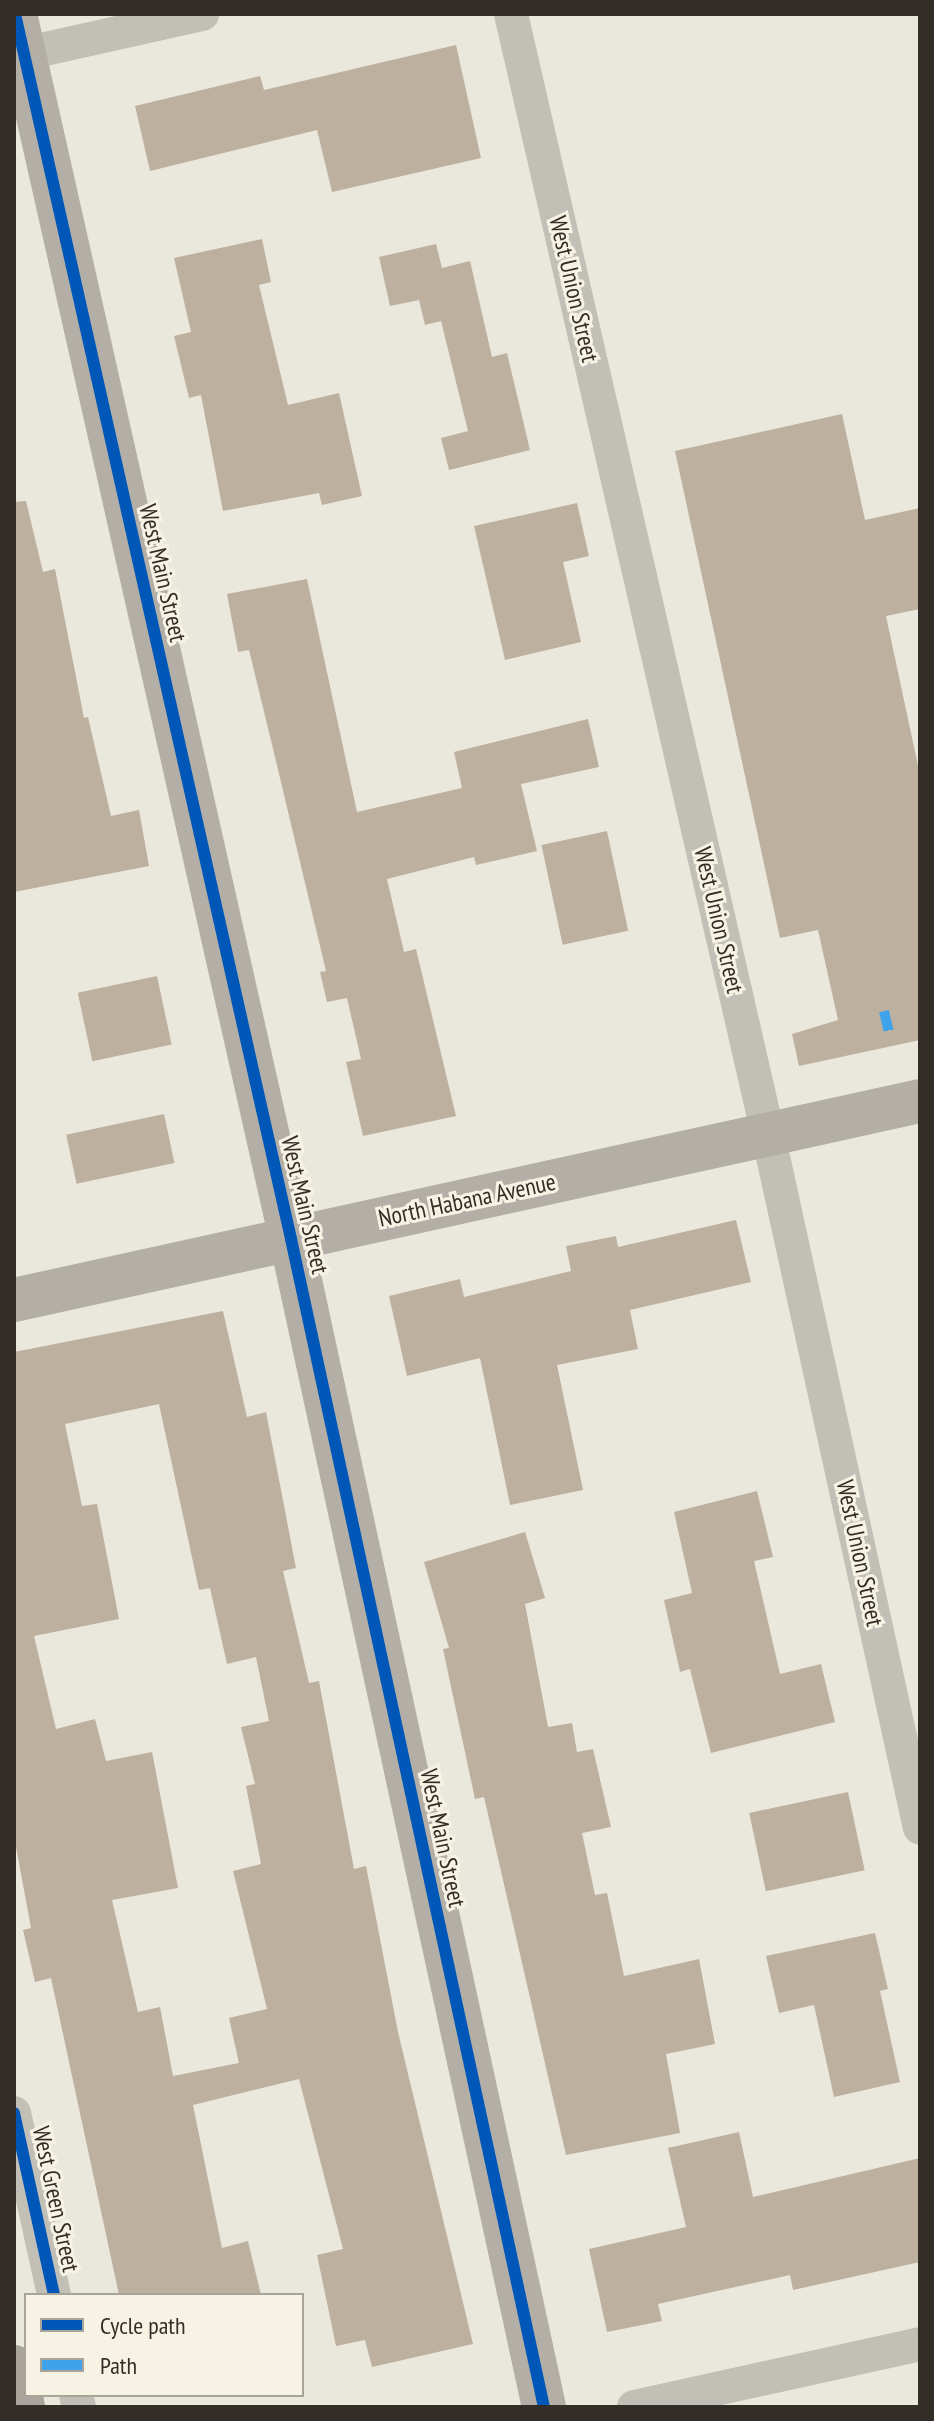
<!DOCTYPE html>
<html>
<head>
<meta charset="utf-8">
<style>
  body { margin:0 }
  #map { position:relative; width:934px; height:2421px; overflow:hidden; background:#eae7dd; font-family:"PT Sans Narrow",sans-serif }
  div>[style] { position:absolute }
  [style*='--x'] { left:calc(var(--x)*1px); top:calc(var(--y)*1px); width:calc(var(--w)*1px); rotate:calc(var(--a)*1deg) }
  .building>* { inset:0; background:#bdb09f; transform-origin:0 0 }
  .street>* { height:34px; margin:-17px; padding:0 17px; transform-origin:17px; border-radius:17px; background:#c2bfb7 }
  .secondary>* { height:44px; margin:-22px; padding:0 22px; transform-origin:22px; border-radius:22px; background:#b3afa7 }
  .highway>* { height:44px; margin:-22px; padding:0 22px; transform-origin:22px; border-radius:22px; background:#a9a59c }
  .quiet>* { height:10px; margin-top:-5px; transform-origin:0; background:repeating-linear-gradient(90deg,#3ea3eb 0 20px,transparent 0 30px) }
  .cycleway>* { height:12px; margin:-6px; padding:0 6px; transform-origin:6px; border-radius:6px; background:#0057b8 }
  span { translate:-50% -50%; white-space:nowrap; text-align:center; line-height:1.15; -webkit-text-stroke:6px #f7f3e4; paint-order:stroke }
  .street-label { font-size:24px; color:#322d26 }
  .frame { position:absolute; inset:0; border:16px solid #322d26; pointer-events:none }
  .legend { position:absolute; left:24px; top:2293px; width:280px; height:104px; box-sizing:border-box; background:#f7f3e4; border:2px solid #a8a498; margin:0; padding:10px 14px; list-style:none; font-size:24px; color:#322d26 }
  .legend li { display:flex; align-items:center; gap:16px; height:40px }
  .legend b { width:40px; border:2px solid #a8a498 }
</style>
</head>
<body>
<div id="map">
  <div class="building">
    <i style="clip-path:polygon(456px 45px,481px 158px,332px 192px,317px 130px,150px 171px,135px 106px,260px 76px,264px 90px)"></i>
    <i style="clip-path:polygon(262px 239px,271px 282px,259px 285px,288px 405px,339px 393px,362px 496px,322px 505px,319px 493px,223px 511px,201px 395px,189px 398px,174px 336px,191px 332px,174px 258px)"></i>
    <i style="clip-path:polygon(436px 244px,442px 268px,470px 261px,492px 357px,507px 353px,530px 450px,449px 470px,441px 438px,468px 431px,441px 321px,425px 325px,419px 300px,390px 306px,379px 257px)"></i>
    <i style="clip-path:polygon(842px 414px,865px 520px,920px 508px,920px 609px,886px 616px,920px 775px,920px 1040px,799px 1066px,792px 1034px,838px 1020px,818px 930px,780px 938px,675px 451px)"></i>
    <i style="clip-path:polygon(26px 501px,43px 572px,55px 569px,84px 718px,88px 717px,111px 816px,139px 810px,149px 866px,14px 892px,14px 502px)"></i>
    <i style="clip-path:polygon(577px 503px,589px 556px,563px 562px,581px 642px,505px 660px,474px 526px)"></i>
    <i style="clip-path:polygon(307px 579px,357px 812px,462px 788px,454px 752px,588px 719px,599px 767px,521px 784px,537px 851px,476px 865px,474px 857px,387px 879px,404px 952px,416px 949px,456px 1116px,363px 1136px,346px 1062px,361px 1059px,347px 998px,327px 1002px,320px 972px,326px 971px,275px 757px,249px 650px,238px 652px,227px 594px)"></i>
    <i style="left:607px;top:831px;width:102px;height:67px;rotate:78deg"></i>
    <i style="left:157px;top:976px;width:70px;height:81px;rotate:78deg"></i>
    <i style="left:164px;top:1114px;width:50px;height:100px;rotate:78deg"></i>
    <i style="clip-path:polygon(736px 1220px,751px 1282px,630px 1310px,638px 1349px,557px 1365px,583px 1490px,510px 1505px,480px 1358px,407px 1376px,389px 1296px,460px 1279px,464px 1297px,571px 1271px,566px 1246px,616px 1236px,618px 1247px)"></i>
    <i style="clip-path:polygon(evenodd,223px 1311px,247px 1417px,266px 1412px,296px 1568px,283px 1571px,309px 1683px,319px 1681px,354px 1869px,366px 1866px,398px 2032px,473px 2344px,372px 2367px,365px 2340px,336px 2346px,317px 2255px,343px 2249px,299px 2079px,193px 2105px,222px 2248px,248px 2241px,261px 2295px,119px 2295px,51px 1978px,35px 1982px,23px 1930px,31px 1928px,14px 1836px,14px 1352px,223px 1311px,159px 1404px,199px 1590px,210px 1588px,227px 1664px,256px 1657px,269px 1721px,241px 1727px,255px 1784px,246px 1786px,261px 1864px,233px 1871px,267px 2009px,229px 2018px,239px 2063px,173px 2076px,160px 2007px,138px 2012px,112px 1900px,178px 1888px,152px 1752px,106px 1761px,95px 1719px,56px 1729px,34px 1636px,119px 1619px,97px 1504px,82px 1506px,65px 1424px,159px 1404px)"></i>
    <i style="clip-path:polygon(757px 1491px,773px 1557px,754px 1561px,780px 1674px,821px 1664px,835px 1722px,711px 1753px,690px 1669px,680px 1672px,664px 1600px,692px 1593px,674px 1512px)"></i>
    <i style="clip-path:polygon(525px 1532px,545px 1598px,525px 1604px,548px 1727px,572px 1723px,577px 1752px,593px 1749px,611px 1827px,582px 1833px,595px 1895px,607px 1893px,624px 1976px,699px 1959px,715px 2044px,666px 2054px,680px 2133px,566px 2155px,484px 1797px,475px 1799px,443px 1649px,449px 1648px,424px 1562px)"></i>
    <i style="left:848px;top:1792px;width:80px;height:101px;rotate:78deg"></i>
    <i style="clip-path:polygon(875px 1933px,888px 1989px,880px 1991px,900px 2082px,834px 2097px,814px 2005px,779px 2013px,766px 1956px)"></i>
    <i style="clip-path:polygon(739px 2132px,753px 2197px,920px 2158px,920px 2262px,793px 2290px,790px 2275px,658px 2304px,662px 2321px,607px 2332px,589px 2249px,686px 2227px,668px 2148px)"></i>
  </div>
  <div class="street">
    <i style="--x:511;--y:14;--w:1149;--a:77.08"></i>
    <i style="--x:768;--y:1134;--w:710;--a:77.65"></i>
    <i style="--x:14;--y:56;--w:193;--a:-12.6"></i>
    <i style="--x:14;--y:2113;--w:186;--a:77.6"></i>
    <i style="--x:76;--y:2395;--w:12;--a:76"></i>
    <i style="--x:634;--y:2407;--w:293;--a:-12.4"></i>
  </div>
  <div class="secondary">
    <i style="--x:15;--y:14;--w:1256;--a:77.3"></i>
    <i style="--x:291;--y:1239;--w:1195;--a:77.78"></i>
    <i style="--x:14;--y:1300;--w:928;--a:-12.39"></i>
  </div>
  <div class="highway">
    <i style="--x:14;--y:2367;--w:41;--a:77.3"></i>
  </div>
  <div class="quiet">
    <i style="--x:884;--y:1011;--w:22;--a:77"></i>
  </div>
  <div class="cycleway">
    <i style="--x:15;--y:14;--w:1256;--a:77.3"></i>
    <i style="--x:291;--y:1239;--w:1195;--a:77.78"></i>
    <i style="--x:14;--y:2113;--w:186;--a:77.6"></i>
  </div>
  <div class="street-label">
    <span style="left:574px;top:289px;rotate:77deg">West Union Street</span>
    <span style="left:163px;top:573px;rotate:77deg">West Main Street</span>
    <span style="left:719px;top:920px;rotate:77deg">West Union Street</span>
    <span style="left:467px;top:1200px;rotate:-12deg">North Habana Avenue</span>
    <span style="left:305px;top:1205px;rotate:77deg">West Main Street</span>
    <span style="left:860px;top:1553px;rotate:78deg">West Union Street</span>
    <span style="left:443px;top:1838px;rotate:78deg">West Main Street</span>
    <span style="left:56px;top:2199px;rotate:78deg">West Green Street</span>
  </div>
  <div class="frame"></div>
  <ul class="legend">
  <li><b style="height:10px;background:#0057b8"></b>Cycle path</li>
  <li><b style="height:10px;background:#3ea3eb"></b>Path</li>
  </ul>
</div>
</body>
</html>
